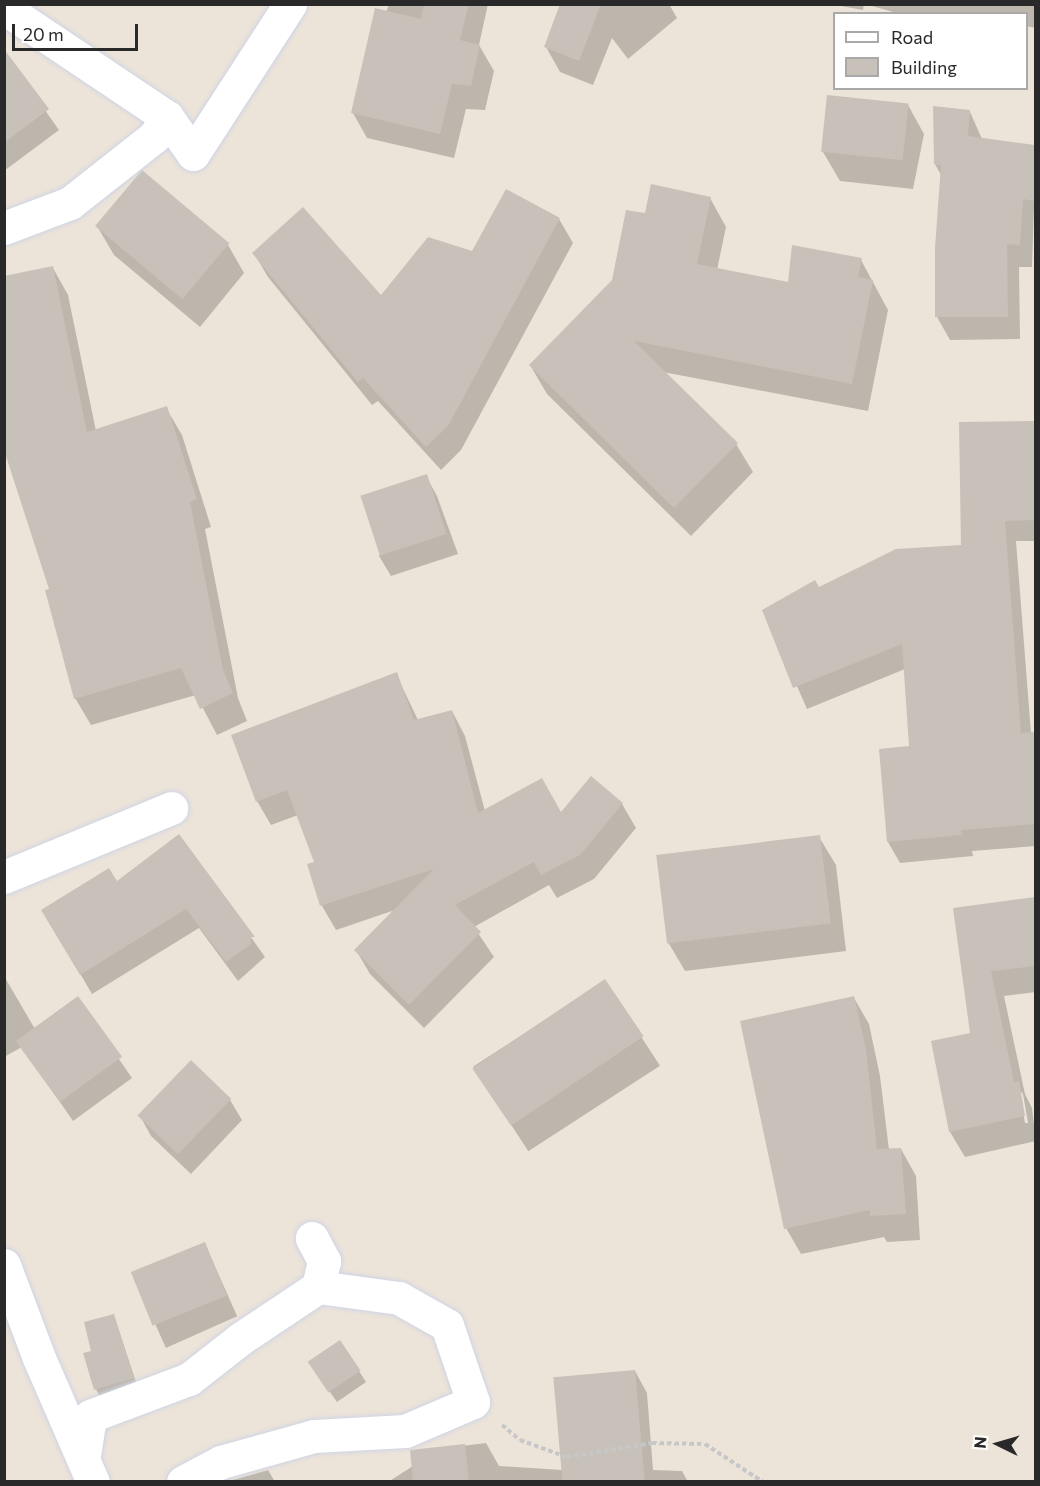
<!DOCTYPE html>
<html>
<head>
<meta charset="utf-8">
<style>
  body { margin:0 }
  #map { position:relative; width:1040px; height:1486px; overflow:hidden; background:#ede4d9; font-family:Commissioner,sans-serif }
  div>[style] { position:absolute }
  [style*='--x'] { left:calc(var(--x)*1px); top:calc(var(--y)*1px); width:calc(var(--w)*1px); rotate:calc(var(--a)*1deg) }
  .shadow>* { inset:0; background:#0003; transform-origin:0 0 }
  .building>* { inset:0; background:#c8c1b9; transform-origin:0 0 }
  .path>* { height:4px; margin-top:-2px; transform-origin:0; background:repeating-linear-gradient(90deg,#c7c7c7 0 4.5px,transparent 0 7.5px) }
  .roads { filter:drop-shadow(0 0 2px #cfd4e4) drop-shadow(0 0 2px #cfd4e4) }
  .minor>* { height:33px; margin:-16.5px; padding:0 16.5px; transform-origin:16.5px; border-radius:16.5px; background:#fff }
  .secondary>* { height:33px; margin:-16.5px; padding:0 16.5px; transform-origin:16.5px; border-radius:16.5px; background:#fff }
  span { translate:-50% -50%; white-space:nowrap; text-align:center; line-height:1.15; -webkit-text-stroke:4.5px #fff; paint-order:stroke }
  .frame { position:absolute; inset:0; border:6px solid #292929; pointer-events:none }
  .legend { position:absolute; left:833px; top:12px; width:195px; height:78px; box-sizing:border-box; background:#fff; border:2px solid #a9a9a9; margin:0; padding:8px 10px; list-style:none; font-size:18px; color:#292929 }
  .legend li { display:flex; align-items:center; gap:12px; height:30px }
  .legend b { width:30px; border:2px solid #a9a9a9 }
  .north { position:absolute; left:968px; top:1414px; width:60px; height:60px; -webkit-text-stroke:4px #fff; paint-order:stroke; rotate:275deg; font-size:16px; font-weight:700; line-height:24px; text-align:center; color:#292929 }
  .north::after { content:''; display:block; margin:auto; width:21px; height:27px; background:#292929; clip-path:polygon(50% 0,100% 100%,50% 72%,0 100%) }
  .scale { position:absolute; left:12px; top:24px; width:126px; height:27px; box-sizing:border-box; border:3px solid #292929; border-top:0; padding-left:8px; font-size:18px; line-height:21px; white-space:nowrap; color:#292929; -webkit-text-stroke:4px #fff; paint-order:stroke }
</style>
</head>
<body>
<div id="map">
  <div class="shadow">
    <i style="clip-path:polygon(389px 4px,488px 4px,479px 45px,494px 71px,485px 110px,466px 109px,454px 158px,367px 138px,353px 113px)"></i>
    <i style="clip-path:polygon(562px 4px,669px 4px,677px 18px,628px 59px,612px 38px,593px 85px,560px 72px,546px 47px)"></i>
    <i style="clip-path:polygon(830px 4px,864px 4px,863px 10px)"></i>
    <i style="clip-path:polygon(865px 4px,1036px 4px,1036px 28px,1026px 26px,1026px 14px,900px 14px)"></i>
    <i style="clip-path:polygon(4px 52px,59px 130px,4px 171px)"></i>
    <i style="clip-path:polygon(908px 105px,924px 134px,913px 189px,840px 181px,823px 152px)"></i>
    <i style="clip-path:polygon(970px 112px,982px 139px,1036px 147px,1032px 267px,1019px 267px,1020px 339px,950px 340px,937px 317px,941px 175px,935px 164px)"></i>
    <i style="clip-path:polygon(710px 198px,726px 227px,717px 270px,789px 284px,861px 260px,888px 310px,868px 411px,663px 372px,736px 444px,753px 472px,691px 536px,547px 394px,530px 365px,613px 281px,646px 215px)"></i>
    <i style="clip-path:polygon(559px 219px,573px 243px,461px 450px,441px 470px,378px 401px,372px 405px,268px 277px,254px 253px,381px 298px,473px 253px)"></i>
    <i style="clip-path:polygon(97px 226px,228px 245px,244px 273px,200px 327px,114px 255px)"></i>
    <i style="clip-path:polygon(53px 268px,68px 295px,96px 431px,166px 408px,182px 435px,211px 527px,205px 529px,238px 698px,247px 721px,217px 735px,196px 695px,91px 725px,75px 698px,51px 590px)"></i>
    <i style="clip-path:polygon(1033px 422px,1036px 541px,1016px 541px,1031px 733px,1036px 733px,1036px 846px,972px 851px,973px 856px,900px 863px,888px 842px,911px 748px,905px 669px,807px 709px,764px 611px,819px 589px,962px 546px)"></i>
    <i style="clip-path:polygon(426px 476px,437px 496px,458px 554px,391px 576px,379px 556px)"></i>
    <i style="clip-path:polygon(396px 674px,418px 720px,452px 711px,465px 736px,485px 811px,561px 815px,592px 778px,622px 804px,636px 828px,594px 879px,557px 898px,549px 885px,474px 927px,494px 957px,424px 1028px,370px 974px,356px 950px,395px 910px,336px 930px,322px 906px,309px 865px,316px 863px,298px 815px,271px 825px,257px 801px)"></i>
    <i style="clip-path:polygon(179px 836px,265px 957px,238px 981px,199px 928px,92px 994px,43px 910px,116px 883px)"></i>
    <i style="clip-path:polygon(819px 837px,836px 865px,846px 951px,685px 971px,668px 942px)"></i>
    <i style="clip-path:polygon(evenodd,1036px 899px,1036px 992px,1004px 996px,1025px 1094px,1032px 1108px,1036px 1141px,965px 1157px,950px 1132px,971px 1034px,955px 909px,1036px 899px,1019px 1090px,1023px 1094px,1028px 1123px,1025px 1123px,1019px 1090px)"></i>
    <i style="clip-path:polygon(4px 976px,35px 1029px,77px 998px,132px 1078px,73px 1121px,22px 1047px,4px 1057px)"></i>
    <i style="left:605px;top:981px;width:101px;height:157px;rotate:57deg"></i>
    <i style="clip-path:polygon(854px 998px,869px 1024px,880px 1076px,889px 1150px,901px 1149px,916px 1176px,920px 1240px,887px 1242px,884px 1237px,801px 1254px,786px 1228px)"></i>
    <i style="clip-path:polygon(230px 1100px,242px 1120px,191px 1174px,151px 1136px,140px 1116px)"></i>
    <i style="left:205px;top:1244px;width:79px;height:78px;rotate:66deg"></i>
    <i style="clip-path:polygon(114px 1316px,138px 1388px,101px 1399px,96px 1389px,92px 1352px)"></i>
    <i style="clip-path:polygon(340px 1342px,366px 1382px,337px 1402px,316px 1372px)"></i>
    <i style="clip-path:polygon(635px 1371px,647px 1393px,653px 1470px,682px 1471px,688px 1482px,388px 1482px,413px 1466px,412px 1452px,486px 1443px,499px 1466px,562px 1470px)"></i>
    <i style="clip-path:polygon(268px 1470px,275px 1482px,227px 1482px,229px 1481px)"></i>
  </div>
  <div class="building">
    <i style="clip-path:polygon(424px 4px,469px 4px,460px 40px,480px 45px,471px 86px,452px 84px,440px 134px,351px 113px,375px 8px,421px 19px)"></i>
    <i style="clip-path:polygon(560px 4px,601px 4px,579px 61px,544px 47px)"></i>
    <i style="clip-path:polygon(4px 49px,49px 109px,4px 143px)"></i>
    <i style="left:827px;top:95px;width:82px;height:57px;rotate:6deg"></i>
    <i style="clip-path:polygon(933px 106px,970px 110px,968px 136px,1035px 145px,1035px 201px,1023px 199px,1020px 245px,1007px 244px,1008px 317px,935px 317px,935px 248px,941px 165px,934px 164px)"></i>
    <i style="left:142px;top:170px;width:114px;height:73px;rotate:40deg"></i>
    <i style="clip-path:polygon(651px 184px,711px 197px,697px 264px,788px 282px,792px 245px,862px 258px,858px 277px,873px 280px,852px 384px,634px 341px,738px 443px,674px 508px,529px 365px,612px 280px,626px 210px,645px 213px)"></i>
    <i style="clip-path:polygon(506px 189px,560px 218px,448px 426px,426px 447px,363px 378px,358px 382px,252px 253px,303px 207px,381px 295px,428px 237px,472px 251px)"></i>
    <i style="clip-path:polygon(53px 266px,87px 432px,167px 406px,197px 499px,190px 502px,223px 670px,233px 693px,200px 709px,181px 668px,74px 699px,45px 590px,49px 589px,4px 450px,4px 276px)"></i>
    <i style="clip-path:polygon(1034px 421px,1035px 520px,1005px 521px,1021px 733px,1035px 732px,1035px 824px,961px 830px,962px 835px,887px 842px,879px 749px,909px 746px,902px 644px,793px 688px,762px 610px,815px 580px,819px 587px,896px 549px,961px 545px,959px 422px)"></i>
    <i style="left:427px;top:474px;width:63px;height:70px;rotate:72deg"></i>
    <i style="clip-path:polygon(397px 672px,414px 720px,452px 710px,478px 813px,542px 778px,561px 812px,591px 776px,623px 803px,580px 855px,541px 875px,534px 862px,455px 905px,481px 932px,409px 1005px,354px 950px,434px 869px,320px 906px,307px 864px,314px 862px,287px 790px,256px 802px,231px 735px)"></i>
    <i style="clip-path:polygon(179px 834px,255px 937px,251px 937px,251px 944px,226px 962px,186px 909px,80px 975px,41px 910px,109px 868px,117px 881px)"></i>
    <i style="left:820px;top:835px;width:89px;height:165px;rotate:83deg"></i>
    <i style="clip-path:polygon(1035px 897px,1035px 966px,991px 971px,1014px 1082px,1019px 1081px,1025px 1116px,949px 1132px,931px 1041px,970px 1033px,953px 908px)"></i>
    <i style="left:605px;top:979px;width:69px;height:160px;rotate:56deg"></i>
    <i style="left:78px;top:996px;width:75px;height:77px;rotate:54deg"></i>
    <i style="clip-path:polygon(854px 996px,866px 1049px,877px 1149px,901px 1148px,906px 1214px,870px 1216px,870px 1210px,784px 1229px,740px 1021px)"></i>
    <i style="left:191px;top:1060px;width:56px;height:77px;rotate:44deg"></i>
    <i style="left:205px;top:1242px;width:58px;height:80px;rotate:68deg"></i>
    <i style="clip-path:polygon(114px 1314px,134px 1378px,94px 1390px,83px 1353px,91px 1351px,84px 1322px)"></i>
    <i style="left:340px;top:1340px;width:37px;height:39px;rotate:56deg"></i>
    <i style="left:635px;top:1370px;width:112px;height:82px;rotate:85deg"></i>
    <i style="clip-path:polygon(465px 1444px,469px 1482px,413px 1482px,410px 1450px)"></i>
  </div>
  <div class="path">
    <i style="--x:502;--y:1425;--w:23;--a:40"></i>
    <i style="--x:520;--y:1440;--w:50;--a:19.9"></i>
    <i style="--x:567;--y:1457;--w:86;--a:-9.4"></i>
    <i style="--x:652;--y:1443;--w:53;--a:1.1"></i>
    <i style="--x:705;--y:1444;--w:69;--a:33.2"></i>
  </div>
  <div class="roads">
    <div class="minor">
      <i style="--x:4;--y:8;--w:196;--a:33.8"></i>
      <i style="--x:167;--y:117;--w:45;--a:54.9"></i>
      <i style="--x:193;--y:154;--w:179;--a:-57.1"></i>
      <i style="--x:4;--y:228;--w:71;--a:-20.7"></i>
      <i style="--x:70;--y:203;--w:107;--a:-38.2"></i>
      <i style="--x:154;--y:137;--w:24;--a:-57"></i>
      <i style="--x:4;--y:877;--w:181;--a:-22.4"></i>
      <i style="--x:84;--y:1455;--w:39;--a:-81"></i>
      <i style="--x:90;--y:1416;--w:106;--a:-20.5"></i>
      <i style="--x:189;--y:1379;--w:65;--a:-38.1"></i>
      <i style="--x:240;--y:1339;--w:94;--a:-33.7"></i>
      <i style="--x:318;--y:1287;--w:27;--a:-77"></i>
      <i style="--x:324;--y:1261;--w:26;--a:-118"></i>
      <i style="--x:183;--y:1482;--w:43;--a:-27.8"></i>
      <i style="--x:221;--y:1462;--w:97;--a:-15.6"></i>
      <i style="--x:314;--y:1436;--w:91;--a:-3.1"></i>
      <i style="--x:405;--y:1431;--w:74;--a:-23.1"></i>
      <i style="--x:473;--y:1402;--w:81;--a:-108.7"></i>
      <i style="--x:447;--y:1325;--w:55;--a:-150.6"></i>
      <i style="--x:399;--y:1298;--w:82;--a:-172.3"></i>
    </div>
    <div class="secondary">
      <i style="--x:4;--y:1265;--w:99;--a:69.4"></i>
      <i style="--x:39;--y:1358;--w:135;--a:66.5"></i>
    </div>
  </div>
  <div class="frame"></div>
  <ul class="legend">
  <li><b style="height:8px;background:#fff"></b>Road</li>
  <li><b style="height:16px;background:#c8c1b9"></b>Building</li>
  </ul>
  <div class="north">N</div>
  <div class="scale">20 m</div>
</div>
</body>
</html>
